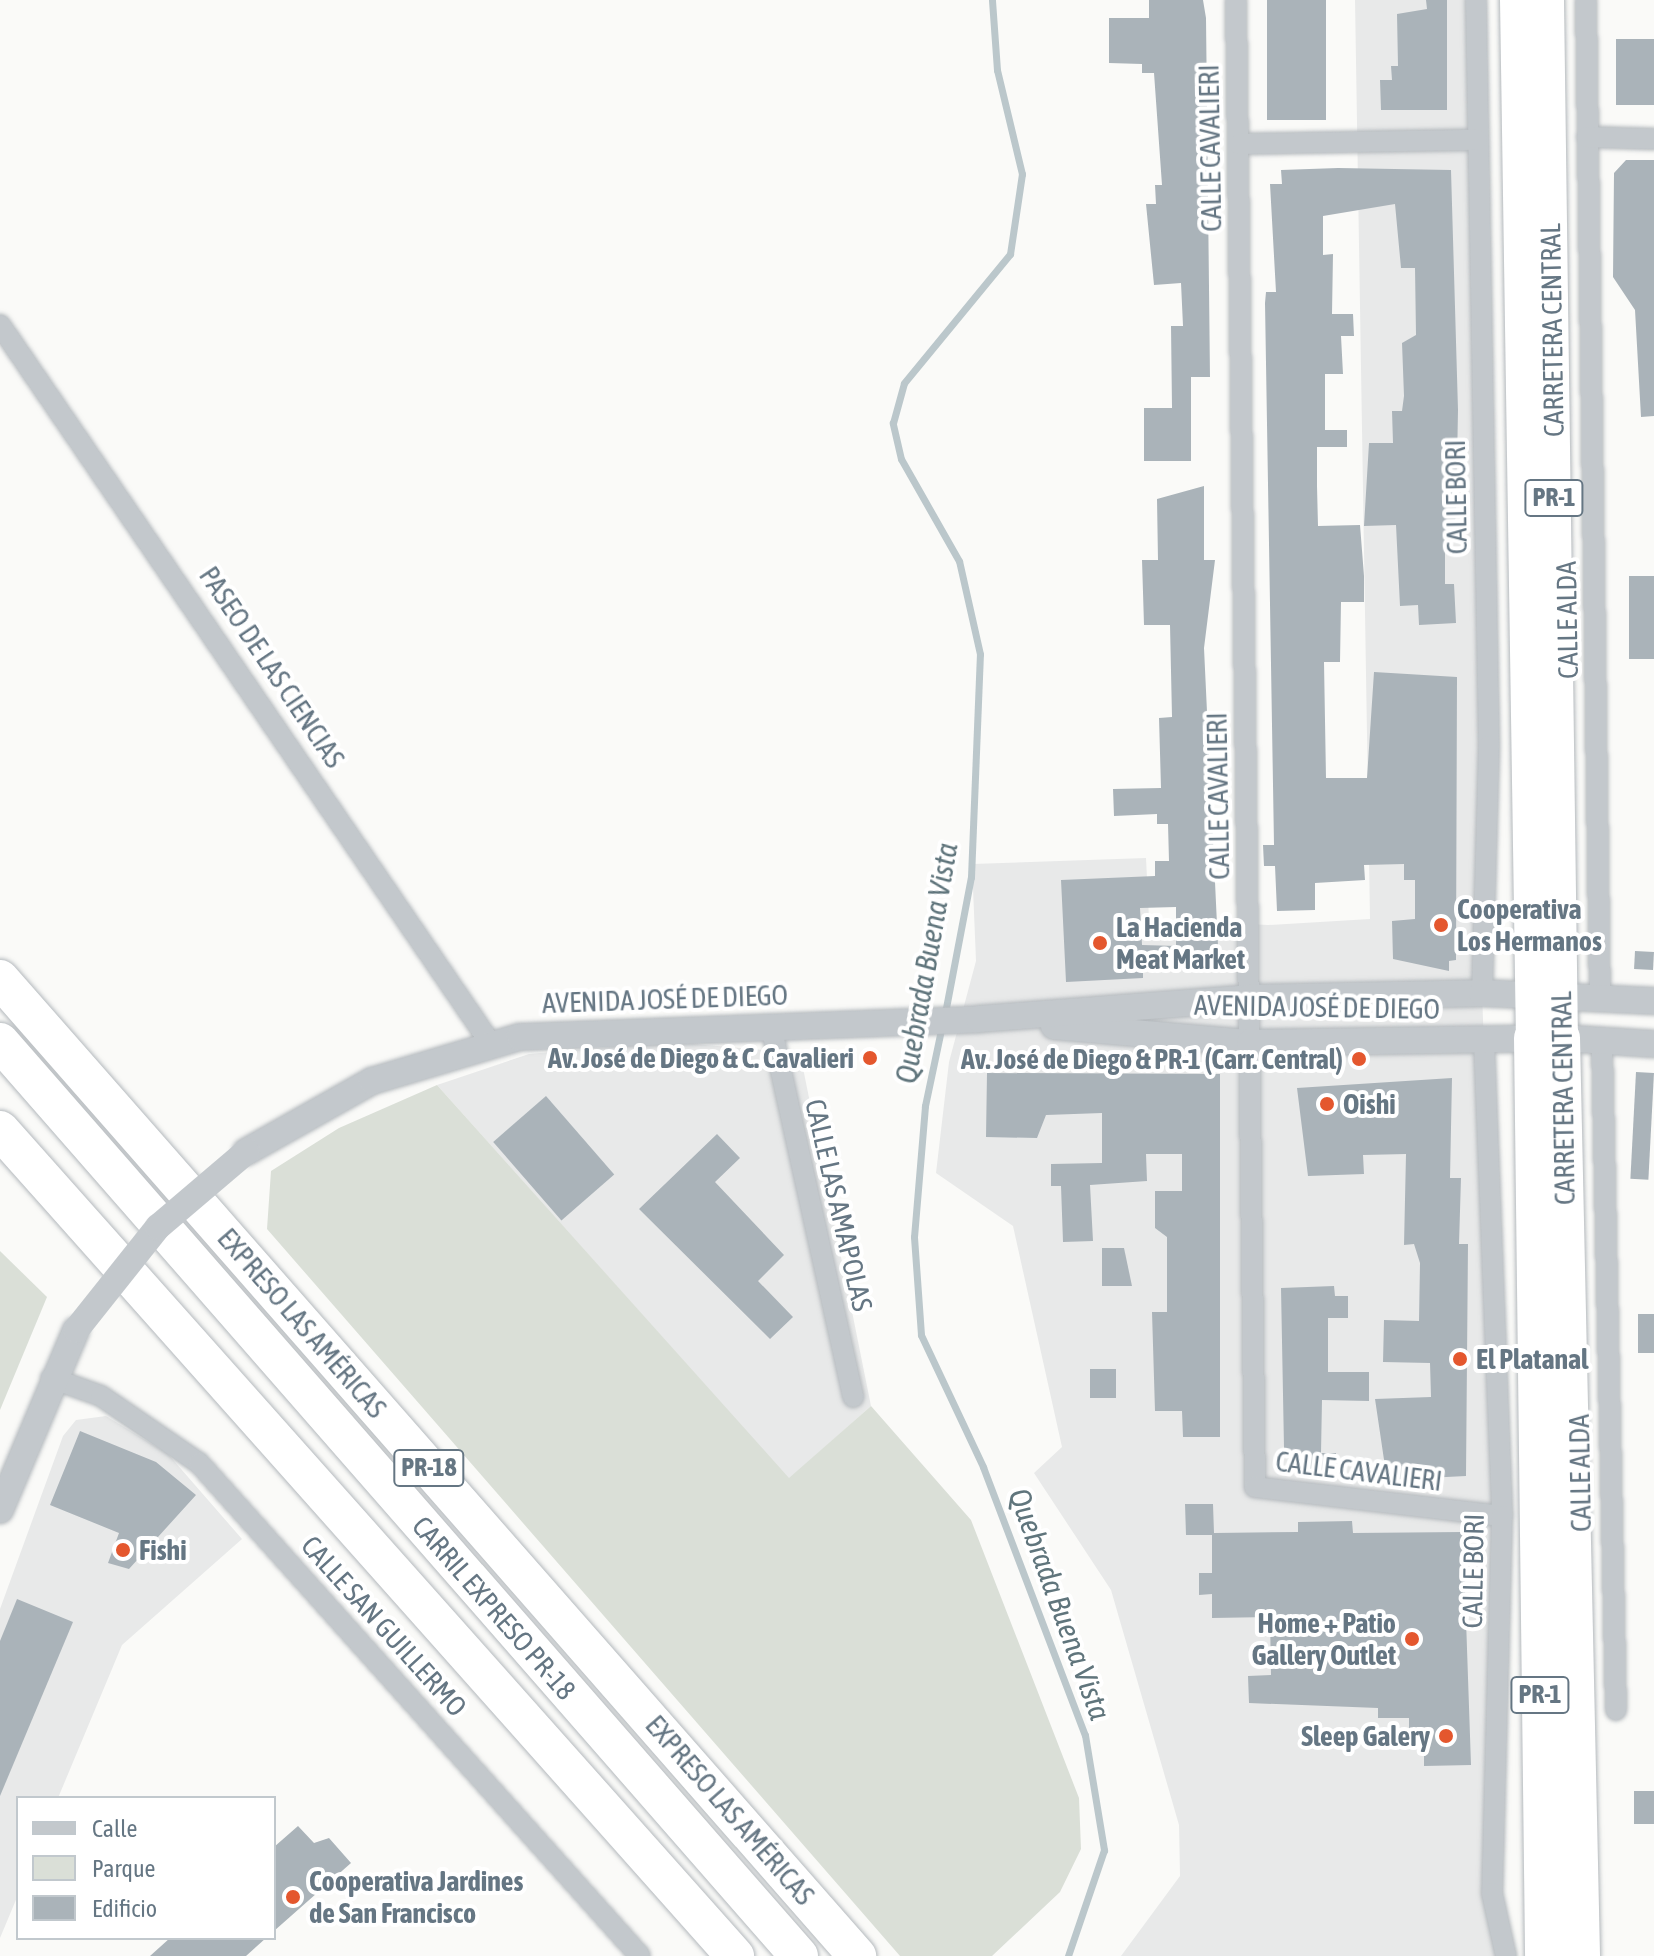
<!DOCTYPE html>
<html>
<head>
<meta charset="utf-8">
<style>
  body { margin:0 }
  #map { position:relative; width:1654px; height:1956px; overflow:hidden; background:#fafaf8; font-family:"Asap Condensed",sans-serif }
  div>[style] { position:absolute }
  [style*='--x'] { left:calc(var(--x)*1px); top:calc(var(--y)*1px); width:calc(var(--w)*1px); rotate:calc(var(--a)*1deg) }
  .built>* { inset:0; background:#e8e9e9 }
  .green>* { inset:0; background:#dadfd7 }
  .stream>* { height:7px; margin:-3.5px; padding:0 3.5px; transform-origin:3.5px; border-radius:3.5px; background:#bbc7cb }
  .building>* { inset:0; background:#aab3b9; transform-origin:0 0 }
  .roads { filter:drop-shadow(0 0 2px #b4b9bd) drop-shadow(0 0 2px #b4b9bd) }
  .minor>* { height:20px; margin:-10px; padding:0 10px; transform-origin:10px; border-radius:10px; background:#c3c8cc }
  .tertiary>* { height:26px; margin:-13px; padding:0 13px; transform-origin:13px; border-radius:13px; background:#c3c8cc }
  .trunk>* { height:34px; margin:-17px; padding:0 17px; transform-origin:17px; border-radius:17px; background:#fff }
  .motorway>* { height:38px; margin:-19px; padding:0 19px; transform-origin:19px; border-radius:19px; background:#fff }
  .tertiary-bridge>* { height:26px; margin:-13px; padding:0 13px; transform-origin:13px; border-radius:13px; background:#c3c8cc }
  .dots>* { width:22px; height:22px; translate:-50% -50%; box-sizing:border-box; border:4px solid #fff; border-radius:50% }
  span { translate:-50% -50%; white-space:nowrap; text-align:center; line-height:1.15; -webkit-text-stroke:8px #fff; paint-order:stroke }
  .shield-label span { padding:2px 6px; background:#fff; border:2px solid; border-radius:6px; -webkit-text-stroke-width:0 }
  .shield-label { font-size:26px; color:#657683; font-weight:700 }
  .street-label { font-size:28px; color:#657683 }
  .poi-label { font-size:28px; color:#657683; font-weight:700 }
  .left { translate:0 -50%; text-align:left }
  .right { translate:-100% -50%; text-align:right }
  .water-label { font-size:30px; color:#60757c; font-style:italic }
  .legend { position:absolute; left:16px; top:1796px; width:260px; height:144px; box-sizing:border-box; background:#fff; border:2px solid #c1c8cd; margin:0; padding:10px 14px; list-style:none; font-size:24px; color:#657683 }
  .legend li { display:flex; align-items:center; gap:16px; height:40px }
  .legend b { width:40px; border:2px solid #c1c8cd }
</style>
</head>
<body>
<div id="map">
  <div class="built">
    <i style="clip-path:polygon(1355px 0,1476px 0,1482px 993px,1502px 1515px,1490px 1768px,1506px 1956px,1121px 1956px,1180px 1876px,1179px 1825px,1111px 1590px,1034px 1473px,1062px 1447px,1013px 1226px,936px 1173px,949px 1062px,976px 961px,972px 864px,1146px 858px,1149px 919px,1268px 925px,1370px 919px)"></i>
    <i style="clip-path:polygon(671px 1042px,800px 1053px,871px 1406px,789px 1479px,437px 1085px,529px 1054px)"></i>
    <i style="clip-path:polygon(106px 1416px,168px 1454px,242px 1539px,122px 1645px,58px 1798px,18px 1798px,18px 1895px,0 1938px,0 1609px,63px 1436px,76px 1420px)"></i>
  </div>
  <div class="green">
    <i style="clip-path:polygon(437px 1085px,789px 1478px,871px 1406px,971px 1520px,1079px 1798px,1081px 1849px,1060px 1892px,992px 1956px,900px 1956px,267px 1229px,271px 1171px,339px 1128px)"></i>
    <i style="clip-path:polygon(0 1251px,47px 1297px,0 1410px)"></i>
  </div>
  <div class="stream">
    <i style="--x:945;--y:1013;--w:138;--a:-79.2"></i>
    <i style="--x:971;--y:877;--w:223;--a:-87.7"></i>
    <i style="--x:980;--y:654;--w:95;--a:-102.7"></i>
    <i style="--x:959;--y:561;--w:117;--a:-119.6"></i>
    <i style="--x:901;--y:459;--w:37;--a:-103"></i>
    <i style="--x:893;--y:423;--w:41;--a:-74.6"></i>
    <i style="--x:904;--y:383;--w:167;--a:-50.6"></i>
    <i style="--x:1010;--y:254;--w:81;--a:-81.5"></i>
    <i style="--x:1022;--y:174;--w:107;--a:-103.5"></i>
    <i style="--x:997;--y:70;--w:70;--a:-94.1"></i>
    <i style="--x:942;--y:1025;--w:83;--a:101.9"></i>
    <i style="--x:925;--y:1106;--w:131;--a:94.8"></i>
    <i style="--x:914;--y:1237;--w:98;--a:85.9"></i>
    <i style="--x:921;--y:1335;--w:146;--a:64.8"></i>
    <i style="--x:983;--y:1467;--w:287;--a:69.2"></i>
    <i style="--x:1085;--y:1735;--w:117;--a:80.6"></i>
    <i style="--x:1104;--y:1850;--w:112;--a:108.8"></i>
  </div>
  <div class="building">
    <i style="clip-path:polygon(1149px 0,1203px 0,1206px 18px,1210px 377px,1191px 377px,1191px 461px,1144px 461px,1144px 408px,1172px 408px,1171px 326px,1183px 326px,1181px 283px,1154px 285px,1146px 204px,1156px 204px,1155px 185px,1162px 185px,1154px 73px,1142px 73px,1142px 64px,1109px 63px,1109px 18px,1149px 18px)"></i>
    <i style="left:1267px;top:0;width:59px;height:120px"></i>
    <i style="clip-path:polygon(1426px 0,1447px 0,1447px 110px,1381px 110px,1380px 80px,1392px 80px,1391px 66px,1398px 66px,1397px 14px,1427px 9px)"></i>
    <i style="left:1654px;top:39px;width:66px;height:38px;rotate:90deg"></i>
    <i style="clip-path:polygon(1626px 160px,1654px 160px,1654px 416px,1641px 417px,1635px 310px,1613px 277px,1614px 173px)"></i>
    <i style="clip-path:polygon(1338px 168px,1451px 170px,1458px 410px,1456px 517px,1445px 548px,1445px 584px,1454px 584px,1456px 623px,1419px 625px,1418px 605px,1400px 606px,1396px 525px,1364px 526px,1369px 443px,1393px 443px,1392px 411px,1402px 411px,1404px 396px,1402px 343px,1416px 335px,1415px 268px,1401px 268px,1395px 204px,1323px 216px,1323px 255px,1333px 254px,1332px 314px,1353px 314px,1354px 336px,1341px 336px,1343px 374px,1325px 374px,1325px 430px,1347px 430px,1347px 447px,1317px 447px,1317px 486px,1318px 526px,1360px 525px,1364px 576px,1364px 602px,1341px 602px,1340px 662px,1324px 662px,1326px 778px,1367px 778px,1374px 672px,1457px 677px,1456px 960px,1449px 961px,1449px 971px,1393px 959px,1392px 921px,1415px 919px,1415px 880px,1404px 880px,1404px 864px,1364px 865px,1365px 880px,1315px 883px,1315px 910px,1277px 911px,1275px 866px,1264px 866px,1263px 845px,1274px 845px,1265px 303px,1266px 292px,1276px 292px,1270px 184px,1282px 184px,1281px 170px)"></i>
    <i style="clip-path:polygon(evenodd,1204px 486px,1204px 560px,1215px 560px,1204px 648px,1219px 967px,1143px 968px,1143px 978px,1066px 982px,1061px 880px,1155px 876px,1155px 861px,1169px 861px,1168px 824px,1157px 824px,1157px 814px,1114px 816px,1113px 789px,1161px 788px,1159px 718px,1172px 717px,1170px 625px,1144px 625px,1142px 560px,1158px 560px,1157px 499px,1204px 486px,1176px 907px,1176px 946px,1142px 945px,1140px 908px,1176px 907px)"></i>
    <i style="left:1629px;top:576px;width:25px;height:83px"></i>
    <i style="left:1635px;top:951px;width:19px;height:18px;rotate:3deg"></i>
    <i style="left:1636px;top:1072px;width:18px;height:107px;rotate:3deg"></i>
    <i style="clip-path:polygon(987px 1073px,1220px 1074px,1220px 1437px,1183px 1437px,1182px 1411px,1155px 1411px,1152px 1312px,1167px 1312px,1167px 1237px,1155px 1228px,1155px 1191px,1182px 1191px,1182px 1154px,1146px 1154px,1147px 1181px,1090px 1185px,1093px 1241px,1063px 1242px,1061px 1186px,1051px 1186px,1051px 1164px,1102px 1163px,1102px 1113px,1046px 1115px,1037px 1138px,986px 1137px)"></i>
    <i style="clip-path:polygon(1452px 1078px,1450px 1178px,1461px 1178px,1459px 1244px,1468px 1244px,1466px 1476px,1387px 1480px,1375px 1399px,1431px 1397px,1430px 1363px,1383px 1362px,1384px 1320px,1419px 1321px,1420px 1263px,1414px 1244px,1404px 1245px,1406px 1154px,1363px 1155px,1364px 1174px,1308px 1176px,1297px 1088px)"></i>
    <i style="left:546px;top:1096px;width:104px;height:70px;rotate:49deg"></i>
    <i style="clip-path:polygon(717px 1134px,740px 1158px,715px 1182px,784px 1255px,758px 1281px,793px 1317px,770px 1339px,639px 1209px)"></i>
    <i style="clip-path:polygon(1102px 1248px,1124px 1248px,1132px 1286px,1102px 1286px)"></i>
    <i style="clip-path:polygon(1334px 1286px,1335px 1296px,1348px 1296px,1348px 1318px,1328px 1318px,1328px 1372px,1369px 1372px,1369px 1401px,1322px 1400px,1321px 1453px,1336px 1453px,1336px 1477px,1309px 1477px,1310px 1459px,1288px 1459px,1284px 1448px,1281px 1288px)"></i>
    <i style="left:1638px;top:1314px;width:16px;height:39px"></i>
    <i style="left:1090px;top:1369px;width:26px;height:29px"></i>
    <i style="clip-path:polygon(80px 1431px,156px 1462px,196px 1495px,129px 1569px,108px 1563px,119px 1533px,50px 1505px)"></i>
    <i style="clip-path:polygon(1185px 1504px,1213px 1504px,1214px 1533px,1298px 1532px,1298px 1522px,1352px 1521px,1353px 1533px,1463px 1532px,1471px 1765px,1424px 1766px,1424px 1746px,1409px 1747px,1409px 1718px,1378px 1718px,1378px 1708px,1249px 1703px,1248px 1676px,1271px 1675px,1270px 1617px,1212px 1618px,1212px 1594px,1199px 1595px,1199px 1573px,1212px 1573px,1212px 1535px,1186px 1535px)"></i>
    <i style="clip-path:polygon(17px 1599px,73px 1622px,0 1796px,0 1641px)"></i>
    <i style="left:1634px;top:1791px;width:20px;height:33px"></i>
    <i style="clip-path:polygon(298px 1826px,314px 1843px,329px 1838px,351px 1863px,274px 1931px,274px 1847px)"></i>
    <i style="clip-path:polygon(170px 1938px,266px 1938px,246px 1956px,150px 1956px)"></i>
  </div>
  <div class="roads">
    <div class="minor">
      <i style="--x:1236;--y:0;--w:1487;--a:89.27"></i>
      <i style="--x:1255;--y:1487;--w:249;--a:6.7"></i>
      <i style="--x:1476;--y:0;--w:746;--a:89"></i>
      <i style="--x:1489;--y:746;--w:247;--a:91.6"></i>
      <i style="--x:1586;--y:0;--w:1000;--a:89.2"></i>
      <i style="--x:1587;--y:137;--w:67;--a:1.7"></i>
      <i style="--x:1239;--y:144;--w:238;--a:-1"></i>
      <i style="--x:0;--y:325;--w:871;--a:55.67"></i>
      <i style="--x:771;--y:1026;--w:380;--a:77.5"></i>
      <i style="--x:1484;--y:1040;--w:476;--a:87.8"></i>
      <i style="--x:1502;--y:1516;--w:377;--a:91.5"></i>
      <i style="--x:1492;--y:1893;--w:65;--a:77.5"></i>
      <i style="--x:1602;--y:1043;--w:667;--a:88.8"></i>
      <i style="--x:51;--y:1378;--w:53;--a:19.8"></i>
      <i style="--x:101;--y:1396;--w:119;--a:34.4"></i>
      <i style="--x:199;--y:1463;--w:661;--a:48.19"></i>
    </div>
    <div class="tertiary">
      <i style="--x:1054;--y:1026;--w:197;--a:5"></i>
      <i style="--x:1250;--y:1043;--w:311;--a:-0.9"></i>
      <i style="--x:1561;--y:1038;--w:93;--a:3.7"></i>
      <i style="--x:246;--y:1152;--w:145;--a:-29.4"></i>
      <i style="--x:372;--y:1081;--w:154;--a:-16.6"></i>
      <i style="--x:520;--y:1037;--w:459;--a:-2.2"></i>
      <i style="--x:979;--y:1019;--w:271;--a:-4.4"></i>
      <i style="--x:1249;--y:998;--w:233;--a:-1.2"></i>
      <i style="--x:1482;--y:993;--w:172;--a:2.7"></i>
      <i style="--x:0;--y:1510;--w:195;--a:-67.1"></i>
    </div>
    <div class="trunk">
      <i style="--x:1517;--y:0;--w:1038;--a:89.12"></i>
      <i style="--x:1547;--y:0;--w:1038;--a:89.23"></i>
    </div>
    <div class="motorway">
      <i style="--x:0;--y:979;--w:1300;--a:48.74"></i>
      <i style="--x:1533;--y:1038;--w:918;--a:89.31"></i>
      <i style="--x:1561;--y:1038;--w:918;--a:88.75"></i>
      <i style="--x:0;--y:1042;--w:1214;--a:48.84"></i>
      <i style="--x:0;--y:1130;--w:1106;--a:48.34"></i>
    </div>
  </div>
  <div class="tertiary-bridge">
    <i style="--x:76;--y:1330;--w:132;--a:-51.5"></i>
    <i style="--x:158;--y:1227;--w:116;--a:-40.4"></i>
  </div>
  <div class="dots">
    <i style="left:1441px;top:925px;background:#e4572e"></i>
    <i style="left:1100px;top:943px;background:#e4572e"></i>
    <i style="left:870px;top:1058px;background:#e4572e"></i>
    <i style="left:1359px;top:1059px;background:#e4572e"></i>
    <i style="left:1327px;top:1104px;background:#e4572e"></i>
    <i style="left:1460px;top:1359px;background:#e4572e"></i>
    <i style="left:123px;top:1550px;background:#e4572e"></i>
    <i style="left:1412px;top:1639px;background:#e4572e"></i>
    <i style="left:1446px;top:1736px;background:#e4572e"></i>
    <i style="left:293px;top:1897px;background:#e4572e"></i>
  </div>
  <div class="shield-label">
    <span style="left:1554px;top:498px">PR-1</span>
    <span style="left:429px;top:1468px">PR-18</span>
    <span style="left:1540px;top:1695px">PR-1</span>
  </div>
  <div class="street-label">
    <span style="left:1210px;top:148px;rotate:-91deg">CALLE CAVALIERI</span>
    <span style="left:1552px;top:330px;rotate:-91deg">CARRETERA CENTRAL</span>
    <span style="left:1456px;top:497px;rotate:-91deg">CALLE BORI</span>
    <span style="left:1567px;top:620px;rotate:-91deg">CALLE ALDA</span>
    <span style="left:272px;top:667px;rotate:56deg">PASEO DE LAS CIENCIAS</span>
    <span style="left:1218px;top:796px;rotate:-91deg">CALLE CAVALIERI</span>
    <span style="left:665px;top:999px;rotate:-2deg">AVENIDA JOSÉ DE DIEGO</span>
    <span style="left:1317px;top:1007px;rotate:1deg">AVENIDA JOSÉ DE DIEGO</span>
    <span style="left:1563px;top:1098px;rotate:-91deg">CARRETERA CENTRAL</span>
    <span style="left:839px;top:1205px;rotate:77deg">CALLE LAS AMAPOLAS</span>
    <span style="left:302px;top:1323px;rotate:49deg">EXPRESO LAS AMÉRICAS</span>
    <span style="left:1359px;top:1471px;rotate:7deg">CALLE CAVALIERI</span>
    <span style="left:1580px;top:1473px;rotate:-91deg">CALLE ALDA</span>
    <span style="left:1473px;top:1571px;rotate:-89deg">CALLE BORI</span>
    <span style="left:494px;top:1608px;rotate:49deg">CARRIL EXPRESO PR-18</span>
    <span style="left:384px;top:1626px;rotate:48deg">CALLE SAN GUILLERMO</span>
    <span style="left:730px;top:1810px;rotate:49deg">EXPRESO LAS AMÉRICAS</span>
  </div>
  <div class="poi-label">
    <span class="left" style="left:1457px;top:925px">Cooperativa<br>Los Hermanos</span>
    <span class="left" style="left:1116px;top:943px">La Hacienda<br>Meat Market</span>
    <span class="right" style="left:854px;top:1058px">Av. José de Diego &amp; C. Cavalieri</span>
    <span class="right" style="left:1343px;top:1059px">Av. José de Diego &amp; PR-1 (Carr. Central)</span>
    <span class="left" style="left:1343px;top:1104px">Oishi</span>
    <span class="left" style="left:1476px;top:1359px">El Platanal</span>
    <span class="left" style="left:139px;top:1550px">Fishi</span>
    <span class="right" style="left:1396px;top:1639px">Home + Patio<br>Gallery Outlet</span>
    <span class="right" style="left:1430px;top:1736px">Sleep Galery</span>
    <span class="left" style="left:309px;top:1897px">Cooperativa Jardines<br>de San Francisco</span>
  </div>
  <div class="water-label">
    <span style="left:926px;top:963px;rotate:-80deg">Quebrada Buena Vista</span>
    <span style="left:1060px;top:1604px;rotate:70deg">Quebrada Buena Vista</span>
  </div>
  <ul class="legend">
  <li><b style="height:10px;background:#c3c8cc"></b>Calle</li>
  <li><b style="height:22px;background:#dadfd7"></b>Parque</li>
  <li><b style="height:22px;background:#aab3b9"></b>Edificio</li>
  </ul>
</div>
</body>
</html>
